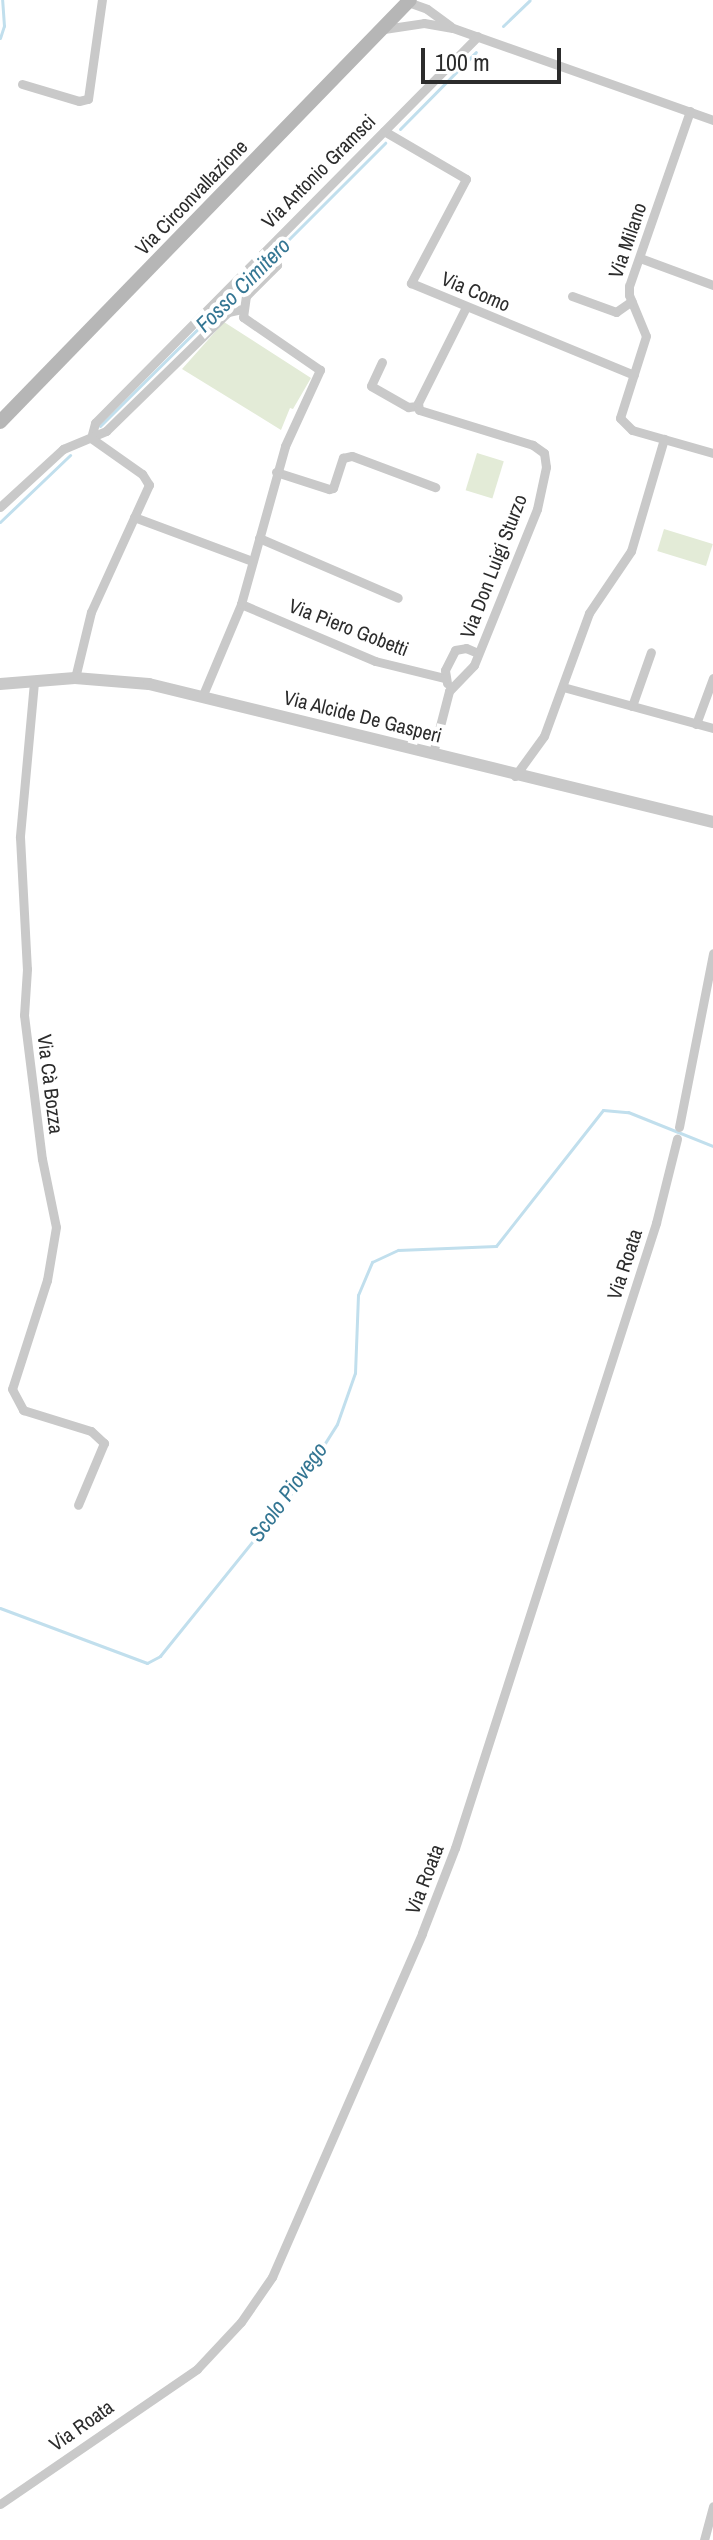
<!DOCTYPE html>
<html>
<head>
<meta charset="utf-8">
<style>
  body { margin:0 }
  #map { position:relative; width:713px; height:2540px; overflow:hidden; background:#fff; font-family:"Archivo Narrow",sans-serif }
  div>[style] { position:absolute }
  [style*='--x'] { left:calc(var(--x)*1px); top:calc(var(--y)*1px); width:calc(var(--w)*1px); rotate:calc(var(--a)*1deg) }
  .green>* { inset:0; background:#e3ebd7; transform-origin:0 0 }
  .stream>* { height:3px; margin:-1.5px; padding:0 1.5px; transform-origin:1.5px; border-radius:1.5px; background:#c1dfed }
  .minor>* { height:9px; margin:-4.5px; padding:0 4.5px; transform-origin:4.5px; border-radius:4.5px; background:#c9c9c9 }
  .tertiary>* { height:12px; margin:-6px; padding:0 6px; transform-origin:6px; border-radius:6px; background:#c9c9c9 }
  .secondary>* { height:14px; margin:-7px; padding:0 7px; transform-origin:7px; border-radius:7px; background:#b6b6b6 }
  span { translate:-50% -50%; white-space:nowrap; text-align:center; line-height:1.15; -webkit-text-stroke:8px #fff; paint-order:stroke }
  .street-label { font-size:20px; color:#2c2c2c }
  .water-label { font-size:22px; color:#347693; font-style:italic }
  .scale { position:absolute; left:421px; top:48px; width:140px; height:36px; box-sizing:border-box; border:4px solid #2c2c2c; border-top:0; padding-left:10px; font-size:24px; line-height:28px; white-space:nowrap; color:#2c2c2c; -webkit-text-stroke:6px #fff; paint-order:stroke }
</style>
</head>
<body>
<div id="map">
  <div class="green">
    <i style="clip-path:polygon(224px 322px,311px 378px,293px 409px,290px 408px,281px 430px,182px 369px)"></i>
    <i style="left:477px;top:453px;width:28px;height:39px;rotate:17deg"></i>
    <i style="left:664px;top:529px;width:51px;height:23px;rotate:17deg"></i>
  </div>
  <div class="stream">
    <i style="--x:503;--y:26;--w:37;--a:-44"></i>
    <i style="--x:0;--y:38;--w:13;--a:-72"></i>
    <i style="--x:4;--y:26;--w:26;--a:-94"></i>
    <i style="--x:400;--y:129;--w:108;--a:-45.4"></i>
    <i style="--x:275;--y:253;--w:156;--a:-45"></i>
    <i style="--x:100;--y:426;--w:238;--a:-44.8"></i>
    <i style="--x:0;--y:522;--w:97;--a:-43.7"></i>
    <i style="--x:0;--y:1608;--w:157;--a:20.5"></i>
    <i style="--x:147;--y:1663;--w:15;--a:-28"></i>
    <i style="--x:160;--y:1656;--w:225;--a:-51.1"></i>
    <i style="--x:301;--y:1481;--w:67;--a:-57.7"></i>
    <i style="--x:337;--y:1424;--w:54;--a:-70.6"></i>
    <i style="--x:355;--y:1373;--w:78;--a:-87.8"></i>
    <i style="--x:358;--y:1295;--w:36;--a:-67"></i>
    <i style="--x:372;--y:1262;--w:29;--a:-25"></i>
    <i style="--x:398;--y:1250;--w:98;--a:-2.3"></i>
    <i style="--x:496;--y:1246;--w:173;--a:-51.8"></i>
    <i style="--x:603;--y:1110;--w:25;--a:5"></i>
    <i style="--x:628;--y:1112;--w:92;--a:21.8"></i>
  </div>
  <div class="minor">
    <i style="--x:408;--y:2;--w:20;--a:20"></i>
    <i style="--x:427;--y:9;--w:29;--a:36"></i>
    <i style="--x:384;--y:29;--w:40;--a:-8.5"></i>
    <i style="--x:424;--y:23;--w:29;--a:10"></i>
    <i style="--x:453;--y:28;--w:276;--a:19.5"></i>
    <i style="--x:22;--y:84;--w:59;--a:16.6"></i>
    <i style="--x:79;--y:101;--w:9;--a:-13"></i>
    <i style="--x:88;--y:99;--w:100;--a:-82"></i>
    <i style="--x:690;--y:111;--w:185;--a:109.2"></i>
    <i style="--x:629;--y:286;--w:9;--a:90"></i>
    <i style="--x:629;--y:295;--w:44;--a:67.5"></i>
    <i style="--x:646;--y:336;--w:86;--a:107.6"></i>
    <i style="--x:620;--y:418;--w:17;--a:45"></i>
    <i style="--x:632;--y:430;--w:84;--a:15.9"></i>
    <i style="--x:384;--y:131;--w:95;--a:30.3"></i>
    <i style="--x:466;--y:179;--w:118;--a:117.9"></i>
    <i style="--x:411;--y:283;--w:241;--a:22.4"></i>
    <i style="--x:640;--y:258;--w:78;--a:20.3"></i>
    <i style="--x:572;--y:296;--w:47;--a:20"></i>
    <i style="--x:616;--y:312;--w:19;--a:-35"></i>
    <i style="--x:382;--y:362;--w:26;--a:115"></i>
    <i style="--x:371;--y:386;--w:43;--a:29.6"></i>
    <i style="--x:408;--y:407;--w:9;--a:-6"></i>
    <i style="--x:91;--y:438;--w:16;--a:-75"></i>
    <i style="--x:95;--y:423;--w:544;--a:-45.3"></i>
    <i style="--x:276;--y:472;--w:56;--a:17.8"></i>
    <i style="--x:329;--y:489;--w:4;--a:-14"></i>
    <i style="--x:333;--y:488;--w:32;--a:-72"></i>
    <i style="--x:343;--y:458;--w:9;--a:-13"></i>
    <i style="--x:352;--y:456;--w:89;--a:20.5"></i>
    <i style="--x:0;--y:507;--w:86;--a:-42.6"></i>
    <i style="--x:63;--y:449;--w:47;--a:-22.7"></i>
    <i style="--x:106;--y:431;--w:170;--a:-44.3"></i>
    <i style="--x:228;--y:312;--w:14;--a:-12"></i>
    <i style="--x:134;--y:517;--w:126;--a:20.4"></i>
    <i style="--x:259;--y:538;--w:151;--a:23.3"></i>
    <i style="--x:241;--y:604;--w:146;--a:23"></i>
    <i style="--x:375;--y:661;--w:72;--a:13.7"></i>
    <i style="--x:75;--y:678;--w:68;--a:-76.4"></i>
    <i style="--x:91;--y:612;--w:140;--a:-65.5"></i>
    <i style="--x:149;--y:485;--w:13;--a:-122"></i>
    <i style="--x:142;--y:474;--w:62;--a:-144.8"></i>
    <i style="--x:34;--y:682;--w:156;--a:95.2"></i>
    <i style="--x:20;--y:837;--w:132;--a:87"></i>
    <i style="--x:27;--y:969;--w:46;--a:93.7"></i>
    <i style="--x:24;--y:1015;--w:145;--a:82.9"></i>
    <i style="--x:42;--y:1159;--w:69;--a:78.4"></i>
    <i style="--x:56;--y:1227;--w:54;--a:99.6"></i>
    <i style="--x:47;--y:1280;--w:114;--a:107.8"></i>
    <i style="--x:12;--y:1389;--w:24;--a:62"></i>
    <i style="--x:23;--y:1410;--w:71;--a:17.2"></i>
    <i style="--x:91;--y:1431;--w:18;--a:43"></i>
    <i style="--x:104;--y:1443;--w:67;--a:112.8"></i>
    <i style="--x:447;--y:683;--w:13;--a:-99"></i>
    <i style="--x:445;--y:670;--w:22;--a:-63"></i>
    <i style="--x:455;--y:650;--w:11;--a:-10"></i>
    <i style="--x:466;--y:648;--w:13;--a:23"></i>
    <i style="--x:563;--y:687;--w:156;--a:15.3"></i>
    <i style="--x:202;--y:697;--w:101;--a:-67.2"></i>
    <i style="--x:241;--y:604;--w:164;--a:-74.4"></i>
    <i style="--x:285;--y:446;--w:84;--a:-65.3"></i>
    <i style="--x:320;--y:370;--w:93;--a:-145.5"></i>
    <i style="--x:243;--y:317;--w:21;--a:-82"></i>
    <i style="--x:246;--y:296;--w:44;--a:-45"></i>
    <i style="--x:277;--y:265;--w:17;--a:-118"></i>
    <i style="--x:632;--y:706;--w:57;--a:-70.6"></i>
    <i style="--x:696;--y:724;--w:49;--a:-69.7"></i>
    <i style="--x:433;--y:753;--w:64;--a:-75.5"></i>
    <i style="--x:449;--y:691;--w:36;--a:-46"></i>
    <i style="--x:474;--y:665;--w:168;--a:-68"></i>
    <i style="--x:537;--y:509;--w:43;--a:-77.9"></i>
    <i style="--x:546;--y:467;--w:14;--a:-98"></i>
    <i style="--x:544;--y:453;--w:14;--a:-144"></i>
    <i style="--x:533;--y:445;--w:119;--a:-162.9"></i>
    <i style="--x:419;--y:410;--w:7;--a:-98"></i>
    <i style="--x:418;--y:403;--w:107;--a:-63.4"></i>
    <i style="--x:515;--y:776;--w:49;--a:-54.1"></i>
    <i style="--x:544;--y:736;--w:131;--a:-69.9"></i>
    <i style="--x:589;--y:613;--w:75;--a:-55.9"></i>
    <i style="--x:631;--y:551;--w:117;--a:-73.6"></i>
    <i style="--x:679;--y:1127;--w:177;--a:-78.9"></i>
    <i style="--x:0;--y:2504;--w:239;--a:-34.4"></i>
    <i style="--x:197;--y:2369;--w:64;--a:-46.9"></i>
    <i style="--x:241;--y:2322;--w:55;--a:-55.4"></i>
    <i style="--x:272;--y:2277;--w:375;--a:-66.4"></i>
    <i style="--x:422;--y:1933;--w:91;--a:-68.8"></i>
    <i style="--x:455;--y:1848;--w:657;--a:-72.17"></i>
    <i style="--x:656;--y:1223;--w:87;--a:-76"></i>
    <i style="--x:704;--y:2540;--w:35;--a:-75"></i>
  </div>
  <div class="tertiary">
    <i style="--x:0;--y:684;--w:75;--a:-4.6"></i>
    <i style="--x:75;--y:678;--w:74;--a:4.6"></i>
    <i style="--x:149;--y:684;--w:581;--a:13.75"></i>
  </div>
  <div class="secondary">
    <i style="--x:0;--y:422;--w:588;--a:-45.83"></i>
  </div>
  <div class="street-label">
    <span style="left:318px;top:171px;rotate:-45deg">Via Antonio Gramsci</span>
    <span style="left:191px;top:197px;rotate:-46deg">Via Circonvallazione</span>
    <span style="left:627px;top:240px;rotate:-71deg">Via Milano</span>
    <span style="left:476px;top:291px;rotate:23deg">Via Como</span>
    <span style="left:493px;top:566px;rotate:-69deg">Via Don Luigi Sturzo</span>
    <span style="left:349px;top:627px;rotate:21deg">Via Piero Gobetti</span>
    <span style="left:363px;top:716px;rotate:14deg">Via Alcide De Gasperi</span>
    <span style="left:51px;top:1084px;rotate:83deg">Via Cà Bozza</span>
    <span style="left:624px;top:1264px;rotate:-72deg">Via Roata</span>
    <span style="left:424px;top:1879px;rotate:-69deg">Via Roata</span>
    <span style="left:81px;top:2425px;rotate:-35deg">Via Roata</span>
  </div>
  <div class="water-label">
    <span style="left:243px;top:285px;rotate:-45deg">Fosso Cimitero</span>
    <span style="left:288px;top:1492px;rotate:-54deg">Scolo Piovego</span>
  </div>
  <div class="scale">100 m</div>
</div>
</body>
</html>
